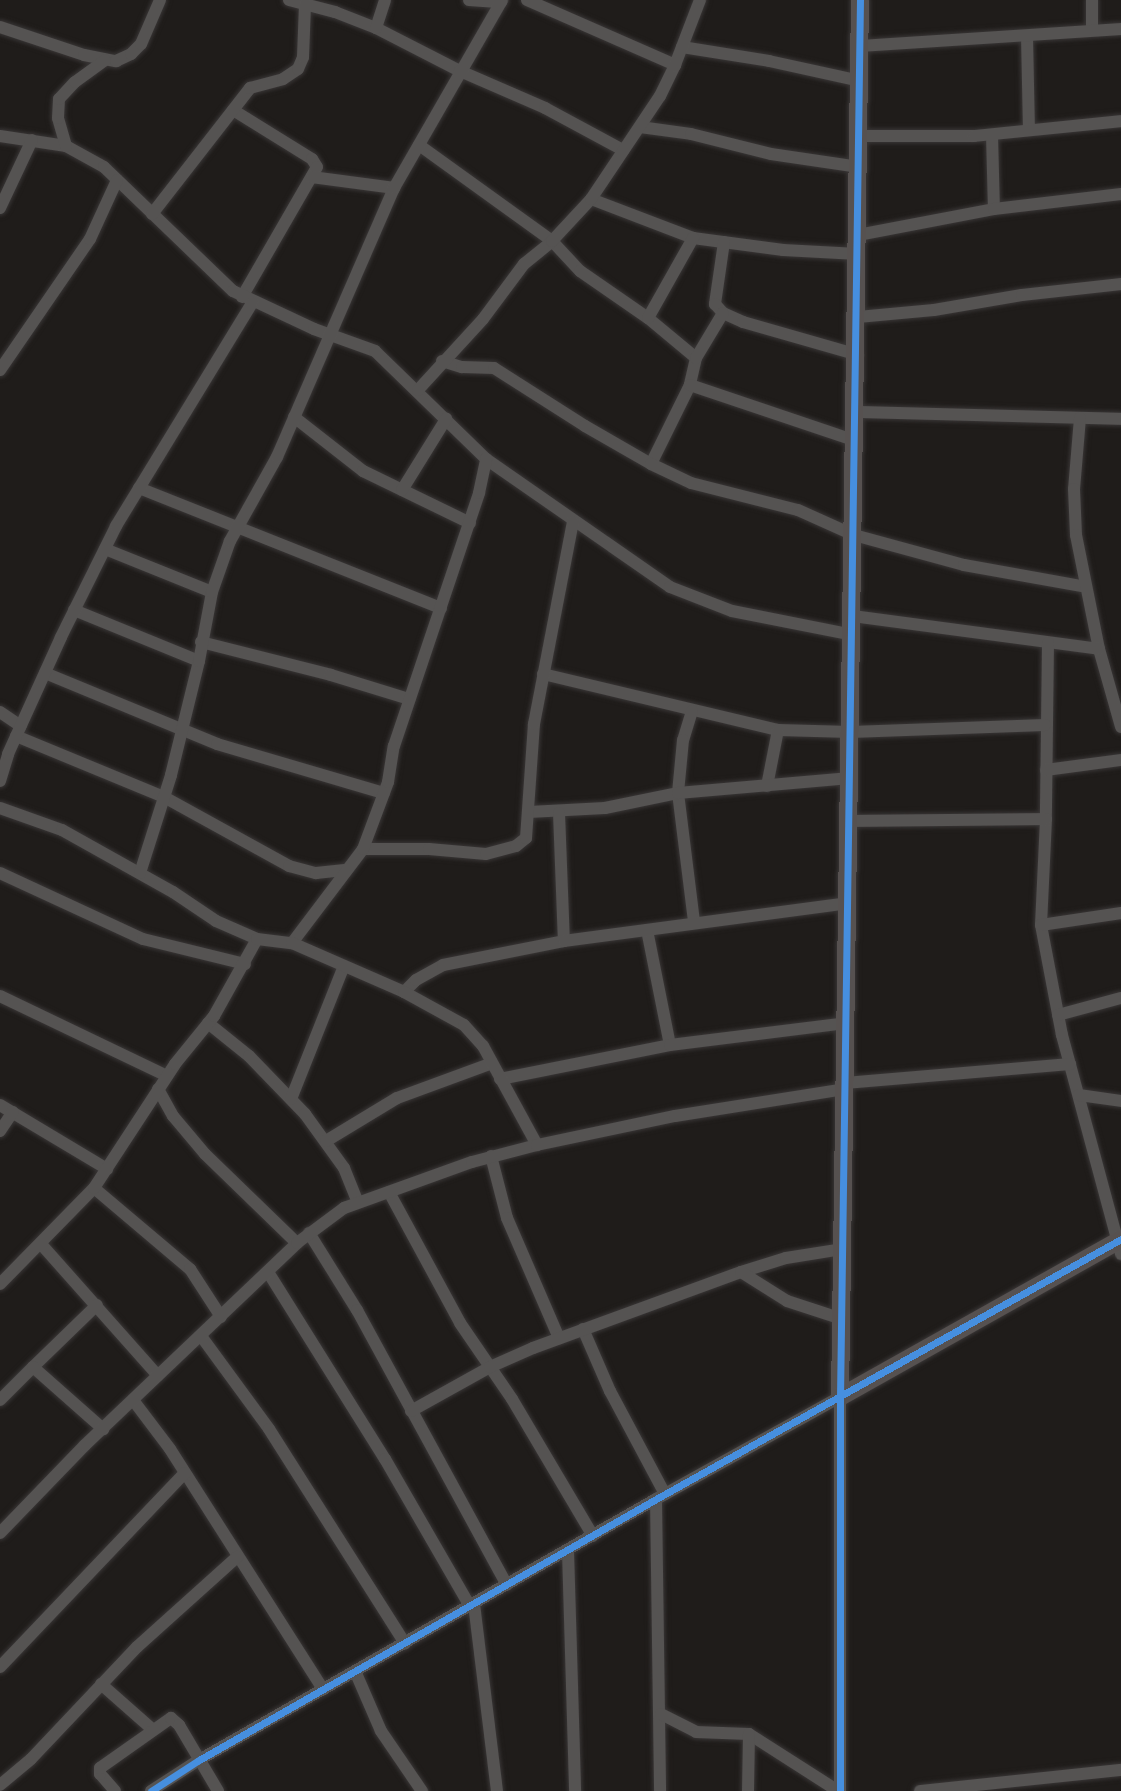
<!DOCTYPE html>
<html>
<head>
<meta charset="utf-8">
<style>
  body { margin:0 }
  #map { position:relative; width:1121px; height:1791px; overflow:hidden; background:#1f1c1a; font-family:Rubik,sans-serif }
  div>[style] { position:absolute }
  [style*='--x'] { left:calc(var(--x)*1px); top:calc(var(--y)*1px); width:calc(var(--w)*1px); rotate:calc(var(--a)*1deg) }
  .roads { filter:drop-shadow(0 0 2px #393636) drop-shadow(0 0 2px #393636) }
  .street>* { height:12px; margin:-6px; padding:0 6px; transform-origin:6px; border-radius:6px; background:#555352 }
  .secondary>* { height:18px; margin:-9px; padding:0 9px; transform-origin:9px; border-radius:9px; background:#565150 }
  .cycleway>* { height:7px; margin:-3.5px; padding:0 3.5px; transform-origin:3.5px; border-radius:3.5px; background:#468fdf }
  span { translate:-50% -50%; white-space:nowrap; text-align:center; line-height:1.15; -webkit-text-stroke:6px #171210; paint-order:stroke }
</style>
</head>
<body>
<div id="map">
  <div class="roads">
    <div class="street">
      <i style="--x:289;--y:0;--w:48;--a:14.6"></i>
      <i style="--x:335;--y:12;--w:44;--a:21.3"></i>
      <i style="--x:376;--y:28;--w:94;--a:27.1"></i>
      <i style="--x:460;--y:71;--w:93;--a:23.5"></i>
      <i style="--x:545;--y:108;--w:89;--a:28.3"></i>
      <i style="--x:469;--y:0;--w:32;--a:4"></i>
      <i style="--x:527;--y:0;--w:162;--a:23.7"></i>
      <i style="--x:1092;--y:0;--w:30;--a:90"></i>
      <i style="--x:0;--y:27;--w:89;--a:18.4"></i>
      <i style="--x:84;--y:55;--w:33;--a:11"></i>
      <i style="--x:116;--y:61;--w:17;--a:-25"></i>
      <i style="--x:131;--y:54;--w:14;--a:-45"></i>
      <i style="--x:141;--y:44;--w:48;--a:-66.6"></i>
      <i style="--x:376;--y:28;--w:29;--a:-72"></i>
      <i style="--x:1027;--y:36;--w:93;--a:88.8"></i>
      <i style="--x:860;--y:46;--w:262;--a:-3.7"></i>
      <i style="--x:682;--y:47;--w:88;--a:9.1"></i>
      <i style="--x:769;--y:61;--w:93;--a:12.4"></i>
      <i style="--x:233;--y:110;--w:93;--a:31.8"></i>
      <i style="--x:312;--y:159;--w:9;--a:58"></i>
      <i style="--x:317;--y:167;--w:150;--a:120"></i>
      <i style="--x:640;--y:127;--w:51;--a:7.8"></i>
      <i style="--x:691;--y:134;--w:82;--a:14"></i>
      <i style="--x:771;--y:154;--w:89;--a:8.4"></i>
      <i style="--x:992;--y:135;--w:74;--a:88.5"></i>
      <i style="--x:0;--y:136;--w:67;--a:8.6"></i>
      <i style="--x:66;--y:146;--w:43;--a:28.9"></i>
      <i style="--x:104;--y:167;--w:179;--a:43.9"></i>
      <i style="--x:233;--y:291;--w:89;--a:25.1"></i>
      <i style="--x:314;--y:329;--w:65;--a:19.8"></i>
      <i style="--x:375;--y:351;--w:155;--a:44.2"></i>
      <i style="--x:486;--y:459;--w:224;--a:34.8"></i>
      <i style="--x:670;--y:587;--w:66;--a:21.2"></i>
      <i style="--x:732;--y:611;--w:123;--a:11.2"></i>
      <i style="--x:859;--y:136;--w:115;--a:0"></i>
      <i style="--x:974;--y:136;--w:148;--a:-5.8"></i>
      <i style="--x:419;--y:145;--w:164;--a:35.8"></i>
      <i style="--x:552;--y:241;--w:41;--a:47"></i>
      <i style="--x:580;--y:271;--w:83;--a:34.7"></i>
      <i style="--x:648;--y:318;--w:62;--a:39.8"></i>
      <i style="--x:696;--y:358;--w:28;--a:103"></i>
      <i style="--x:690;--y:385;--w:88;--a:116.3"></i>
      <i style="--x:66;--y:146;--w:29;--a:-106"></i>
      <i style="--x:58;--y:118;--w:19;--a:-87"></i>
      <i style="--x:59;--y:99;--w:23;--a:-47"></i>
      <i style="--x:75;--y:82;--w:37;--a:-36"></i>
      <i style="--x:312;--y:177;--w:83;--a:7.6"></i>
      <i style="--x:591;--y:199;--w:109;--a:20.9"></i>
      <i style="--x:693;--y:238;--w:91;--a:7.6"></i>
      <i style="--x:783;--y:250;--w:75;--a:3.1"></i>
      <i style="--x:0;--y:208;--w:75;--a:-64.8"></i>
      <i style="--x:152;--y:214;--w:160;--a:-52.1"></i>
      <i style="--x:250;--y:88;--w:34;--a:-15"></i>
      <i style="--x:283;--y:79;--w:18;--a:-34"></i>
      <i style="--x:298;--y:69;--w:13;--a:-67"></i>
      <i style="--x:303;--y:57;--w:53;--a:-87.8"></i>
      <i style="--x:858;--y:235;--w:138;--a:-10.8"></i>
      <i style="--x:994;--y:209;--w:128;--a:-6.7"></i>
      <i style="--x:724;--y:242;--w:63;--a:98.3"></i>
      <i style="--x:715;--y:304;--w:12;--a:48"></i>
      <i style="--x:723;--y:313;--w:22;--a:24"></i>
      <i style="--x:743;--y:322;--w:120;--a:16"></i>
      <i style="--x:858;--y:317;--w:76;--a:-5.3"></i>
      <i style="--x:934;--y:310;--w:89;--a:-9.7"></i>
      <i style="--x:1022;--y:295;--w:100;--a:-6.3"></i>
      <i style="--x:648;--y:318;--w:92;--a:-60.6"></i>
      <i style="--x:696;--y:358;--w:52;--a:-59"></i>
      <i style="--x:442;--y:361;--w:21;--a:17"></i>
      <i style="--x:462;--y:367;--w:32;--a:2"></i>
      <i style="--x:494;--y:368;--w:108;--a:32.5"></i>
      <i style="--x:585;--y:426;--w:76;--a:29.9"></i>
      <i style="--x:651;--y:464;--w:44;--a:25.4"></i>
      <i style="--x:691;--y:483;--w:110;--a:14.2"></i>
      <i style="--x:798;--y:510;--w:61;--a:24.1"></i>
      <i style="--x:854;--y:535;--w:114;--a:15.3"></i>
      <i style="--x:964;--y:565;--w:124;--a:10.2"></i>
      <i style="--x:0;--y:370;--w:159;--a:-55.5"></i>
      <i style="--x:90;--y:239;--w:65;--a:-65.4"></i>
      <i style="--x:690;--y:385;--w:175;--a:18.6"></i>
      <i style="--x:418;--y:390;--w:96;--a:-47.5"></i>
      <i style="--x:483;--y:319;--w:69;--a:-53.3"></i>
      <i style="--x:524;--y:264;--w:36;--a:-39"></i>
      <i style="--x:552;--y:241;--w:57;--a:-47.1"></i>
      <i style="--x:591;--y:199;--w:124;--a:-56.2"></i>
      <i style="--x:660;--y:96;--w:34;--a:-64"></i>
      <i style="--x:675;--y:65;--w:70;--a:-69"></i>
      <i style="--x:856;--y:412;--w:265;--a:1.5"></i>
      <i style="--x:294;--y:417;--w:88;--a:38"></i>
      <i style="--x:363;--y:471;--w:119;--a:25.9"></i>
      <i style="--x:1080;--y:418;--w:71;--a:94.8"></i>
      <i style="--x:1074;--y:489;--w:46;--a:87.5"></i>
      <i style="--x:1076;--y:535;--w:116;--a:78.6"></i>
      <i style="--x:1099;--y:649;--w:81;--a:74.2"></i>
      <i style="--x:139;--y:488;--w:325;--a:21.7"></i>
      <i style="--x:402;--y:490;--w:84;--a:-58.2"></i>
      <i style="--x:105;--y:549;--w:115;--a:21.9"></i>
      <i style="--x:74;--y:610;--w:135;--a:22.2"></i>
      <i style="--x:853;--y:616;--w:248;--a:7.6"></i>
      <i style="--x:201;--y:642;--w:134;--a:14.2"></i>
      <i style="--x:331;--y:675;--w:82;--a:17.1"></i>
      <i style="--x:1048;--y:643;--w:176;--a:90.7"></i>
      <i style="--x:1046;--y:819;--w:106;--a:92.7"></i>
      <i style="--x:1041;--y:925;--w:112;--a:79.2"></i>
      <i style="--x:1062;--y:1035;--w:227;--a:74.9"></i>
      <i style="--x:45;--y:673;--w:186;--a:22.4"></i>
      <i style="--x:217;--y:744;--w:174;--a:16.4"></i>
      <i style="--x:543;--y:674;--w:242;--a:13.4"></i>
      <i style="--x:778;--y:730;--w:73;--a:1.6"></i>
      <i style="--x:851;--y:732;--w:194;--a:-2.1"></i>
      <i style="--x:692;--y:711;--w:30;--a:107"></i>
      <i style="--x:683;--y:740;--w:53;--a:95.4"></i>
      <i style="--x:678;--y:793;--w:130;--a:82.9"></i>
      <i style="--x:0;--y:712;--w:25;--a:34"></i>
      <i style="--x:16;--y:736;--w:160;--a:22.4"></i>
      <i style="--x:164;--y:797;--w:143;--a:28.9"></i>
      <i style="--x:289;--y:866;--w:28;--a:15"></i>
      <i style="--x:316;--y:873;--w:31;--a:-6"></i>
      <i style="--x:1046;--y:770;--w:76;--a:-7.6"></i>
      <i style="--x:0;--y:781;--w:28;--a:-73"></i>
      <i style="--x:8;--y:754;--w:128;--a:-65.6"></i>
      <i style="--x:61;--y:637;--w:124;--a:-63.6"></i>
      <i style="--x:116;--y:526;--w:261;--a:-58.6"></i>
      <i style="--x:767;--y:786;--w:57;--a:-78.9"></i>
      <i style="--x:0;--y:808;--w:66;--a:19.5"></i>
      <i style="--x:62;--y:830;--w:127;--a:29.2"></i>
      <i style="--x:173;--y:892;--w:52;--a:34"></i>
      <i style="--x:216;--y:921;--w:45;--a:23.7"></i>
      <i style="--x:529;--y:812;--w:76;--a:-3"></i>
      <i style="--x:605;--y:808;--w:75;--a:-11.6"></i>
      <i style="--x:678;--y:793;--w:173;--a:-5"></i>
      <i style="--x:559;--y:813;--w:128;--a:87.8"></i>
      <i style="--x:850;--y:821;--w:196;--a:-0.6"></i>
      <i style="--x:363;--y:849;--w:66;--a:0"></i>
      <i style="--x:429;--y:849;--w:57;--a:5"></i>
      <i style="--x:486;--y:854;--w:31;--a:-15"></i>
      <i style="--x:516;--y:846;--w:13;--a:-39"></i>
      <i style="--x:526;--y:838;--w:114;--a:-86"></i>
      <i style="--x:534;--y:724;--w:206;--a:-79.1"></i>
      <i style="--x:0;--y:873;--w:157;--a:24.8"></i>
      <i style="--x:143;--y:939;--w:105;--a:13.8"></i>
      <i style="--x:140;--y:873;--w:103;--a:-72.4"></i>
      <i style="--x:171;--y:775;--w:117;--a:-76.2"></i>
      <i style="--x:199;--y:661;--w:70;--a:-79.3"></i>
      <i style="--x:212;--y:592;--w:54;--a:-70.6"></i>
      <i style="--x:230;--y:541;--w:96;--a:-60.8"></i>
      <i style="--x:277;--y:457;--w:293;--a:-66.5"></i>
      <i style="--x:394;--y:188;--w:217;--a:-60.1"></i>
      <i style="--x:1041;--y:925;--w:81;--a:-8.5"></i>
      <i style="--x:647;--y:930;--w:117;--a:78.7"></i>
      <i style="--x:292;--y:943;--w:118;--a:-52.9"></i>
      <i style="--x:363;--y:849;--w:72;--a:-69.5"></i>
      <i style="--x:388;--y:782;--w:36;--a:-81"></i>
      <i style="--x:394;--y:746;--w:267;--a:-71.4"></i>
      <i style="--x:479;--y:493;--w:35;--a:-78"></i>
      <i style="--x:404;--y:992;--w:17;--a:-45"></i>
      <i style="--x:416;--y:980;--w:31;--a:-29"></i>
      <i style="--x:443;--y:965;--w:123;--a:-11.2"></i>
      <i style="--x:564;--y:941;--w:287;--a:-7.6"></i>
      <i style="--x:0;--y:996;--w:185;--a:25.6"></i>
      <i style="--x:1058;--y:1015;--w:65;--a:-15.1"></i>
      <i style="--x:208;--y:1023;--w:53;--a:38.8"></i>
      <i style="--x:249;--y:1056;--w:81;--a:46"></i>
      <i style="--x:305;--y:1114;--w:67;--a:54.2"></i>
      <i style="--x:344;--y:1168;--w:35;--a:68"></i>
      <i style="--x:500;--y:1079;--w:173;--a:-11.3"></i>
      <i style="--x:670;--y:1045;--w:177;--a:-7.1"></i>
      <i style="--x:845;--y:1083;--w:226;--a:-4.8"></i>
      <i style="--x:158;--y:1089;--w:31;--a:61"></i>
      <i style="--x:173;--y:1116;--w:50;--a:49.9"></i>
      <i style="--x:205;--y:1154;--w:128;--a:44.1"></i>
      <i style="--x:1079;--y:1095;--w:42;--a:8.1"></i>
      <i style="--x:291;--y:1099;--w:143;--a:-68.3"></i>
      <i style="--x:0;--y:1105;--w:125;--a:30.9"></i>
      <i style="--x:0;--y:1131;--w:23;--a:-56"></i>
      <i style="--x:326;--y:1141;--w:83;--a:-31.2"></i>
      <i style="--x:397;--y:1098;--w:101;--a:-20.2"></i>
      <i style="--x:491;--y:1156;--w:64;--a:75.5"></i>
      <i style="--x:507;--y:1218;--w:131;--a:66.6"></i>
      <i style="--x:94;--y:1188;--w:126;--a:40.2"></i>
      <i style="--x:190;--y:1269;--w:57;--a:57.1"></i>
      <i style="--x:389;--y:1192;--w:149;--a:61.5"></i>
      <i style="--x:460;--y:1323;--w:92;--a:55.6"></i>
      <i style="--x:512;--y:1399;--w:159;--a:59.4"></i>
      <i style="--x:309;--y:1233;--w:91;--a:58.1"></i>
      <i style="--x:357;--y:1310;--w:313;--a:61.4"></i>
      <i style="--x:41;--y:1244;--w:176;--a:48.4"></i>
      <i style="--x:268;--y:1272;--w:221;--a:58"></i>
      <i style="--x:385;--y:1459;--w:170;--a:60"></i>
      <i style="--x:741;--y:1272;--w:47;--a:-17.3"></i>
      <i style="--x:786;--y:1258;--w:58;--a:-9"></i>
      <i style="--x:0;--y:1284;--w:134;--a:-45.6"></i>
      <i style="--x:94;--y:1188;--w:148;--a:-56.8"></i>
      <i style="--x:175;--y:1064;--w:62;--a:-50.9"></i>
      <i style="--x:214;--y:1016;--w:88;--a:-60.8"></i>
      <i style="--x:257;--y:939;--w:35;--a:7"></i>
      <i style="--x:292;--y:943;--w:122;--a:23.6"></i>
      <i style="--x:404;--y:992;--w:68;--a:28.8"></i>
      <i style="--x:464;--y:1025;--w:28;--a:48"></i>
      <i style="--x:483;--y:1046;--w:113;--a:61.4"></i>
      <i style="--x:583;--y:1329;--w:68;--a:66.5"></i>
      <i style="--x:610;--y:1391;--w:117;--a:61.9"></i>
      <i style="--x:201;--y:1336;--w:115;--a:53.8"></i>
      <i style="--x:269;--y:1429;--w:254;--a:57.6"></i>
      <i style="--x:33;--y:1367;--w:89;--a:-44.1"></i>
      <i style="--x:0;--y:1400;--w:47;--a:-45"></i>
      <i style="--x:33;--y:1367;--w:94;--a:41.5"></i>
      <i style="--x:133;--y:1400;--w:61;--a:52.9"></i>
      <i style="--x:170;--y:1449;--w:285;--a:57.5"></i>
      <i style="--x:411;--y:1411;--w:90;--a:-29.1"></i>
      <i style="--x:490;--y:1367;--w:47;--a:-23.8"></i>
      <i style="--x:533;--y:1348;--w:221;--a:-20.1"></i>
      <i style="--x:741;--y:1272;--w:54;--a:32.2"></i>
      <i style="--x:787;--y:1301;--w:58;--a:18.1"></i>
      <i style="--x:656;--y:1499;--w:292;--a:89.2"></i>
      <i style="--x:0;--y:1533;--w:122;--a:-46"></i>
      <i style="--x:85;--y:1445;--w:293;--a:-43.6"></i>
      <i style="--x:297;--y:1243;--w:59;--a:-36.7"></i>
      <i style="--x:344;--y:1208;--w:136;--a:-19.8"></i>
      <i style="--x:472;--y:1162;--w:67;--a:-14.7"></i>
      <i style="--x:537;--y:1145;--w:141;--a:-11.9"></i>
      <i style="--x:675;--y:1116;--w:173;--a:-9"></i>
      <i style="--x:568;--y:1551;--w:240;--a:88.3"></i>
      <i style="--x:474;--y:1604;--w:188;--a:83"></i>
      <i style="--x:0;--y:1667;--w:268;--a:-46.4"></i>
      <i style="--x:355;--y:1671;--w:65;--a:66.6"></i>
      <i style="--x:381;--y:1731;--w:73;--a:55.7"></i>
      <i style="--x:101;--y:1684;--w:68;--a:41.4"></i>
      <i style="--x:661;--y:1714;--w:39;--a:27"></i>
      <i style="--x:696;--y:1732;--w:53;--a:2.2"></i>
      <i style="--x:749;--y:1734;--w:106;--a:32.6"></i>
      <i style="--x:0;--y:1785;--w:40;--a:-40"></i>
      <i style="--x:31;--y:1759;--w:154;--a:-46.6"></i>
      <i style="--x:137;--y:1647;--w:135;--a:-42"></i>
      <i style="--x:115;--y:1791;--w:23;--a:-131"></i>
      <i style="--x:100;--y:1774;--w:6;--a:-90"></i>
      <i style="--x:100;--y:1768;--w:87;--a:-35.2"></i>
      <i style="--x:171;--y:1718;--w:11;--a:41"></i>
      <i style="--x:179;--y:1725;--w:77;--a:59.4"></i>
      <i style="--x:151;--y:1791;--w:57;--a:-32.9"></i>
      <i style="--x:199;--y:1760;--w:526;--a:-29.73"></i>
      <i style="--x:656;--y:1499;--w:210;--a:-29"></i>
      <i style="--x:840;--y:1397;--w:394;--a:90"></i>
      <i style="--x:748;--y:1791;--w:57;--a:-89"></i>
      <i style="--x:920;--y:1791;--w:202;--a:-6"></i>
    </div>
    <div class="secondary">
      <i style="--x:840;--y:1397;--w:1397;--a:-89.18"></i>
      <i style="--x:840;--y:1397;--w:322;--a:-29.3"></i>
    </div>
  </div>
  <div class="cycleway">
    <i style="--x:151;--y:1791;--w:57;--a:-32.9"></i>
    <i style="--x:199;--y:1760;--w:526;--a:-29.73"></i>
    <i style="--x:656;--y:1499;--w:533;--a:-29.21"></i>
    <i style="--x:840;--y:1791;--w:394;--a:-90"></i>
    <i style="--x:840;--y:1397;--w:1397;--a:-89.18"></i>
  </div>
</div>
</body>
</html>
